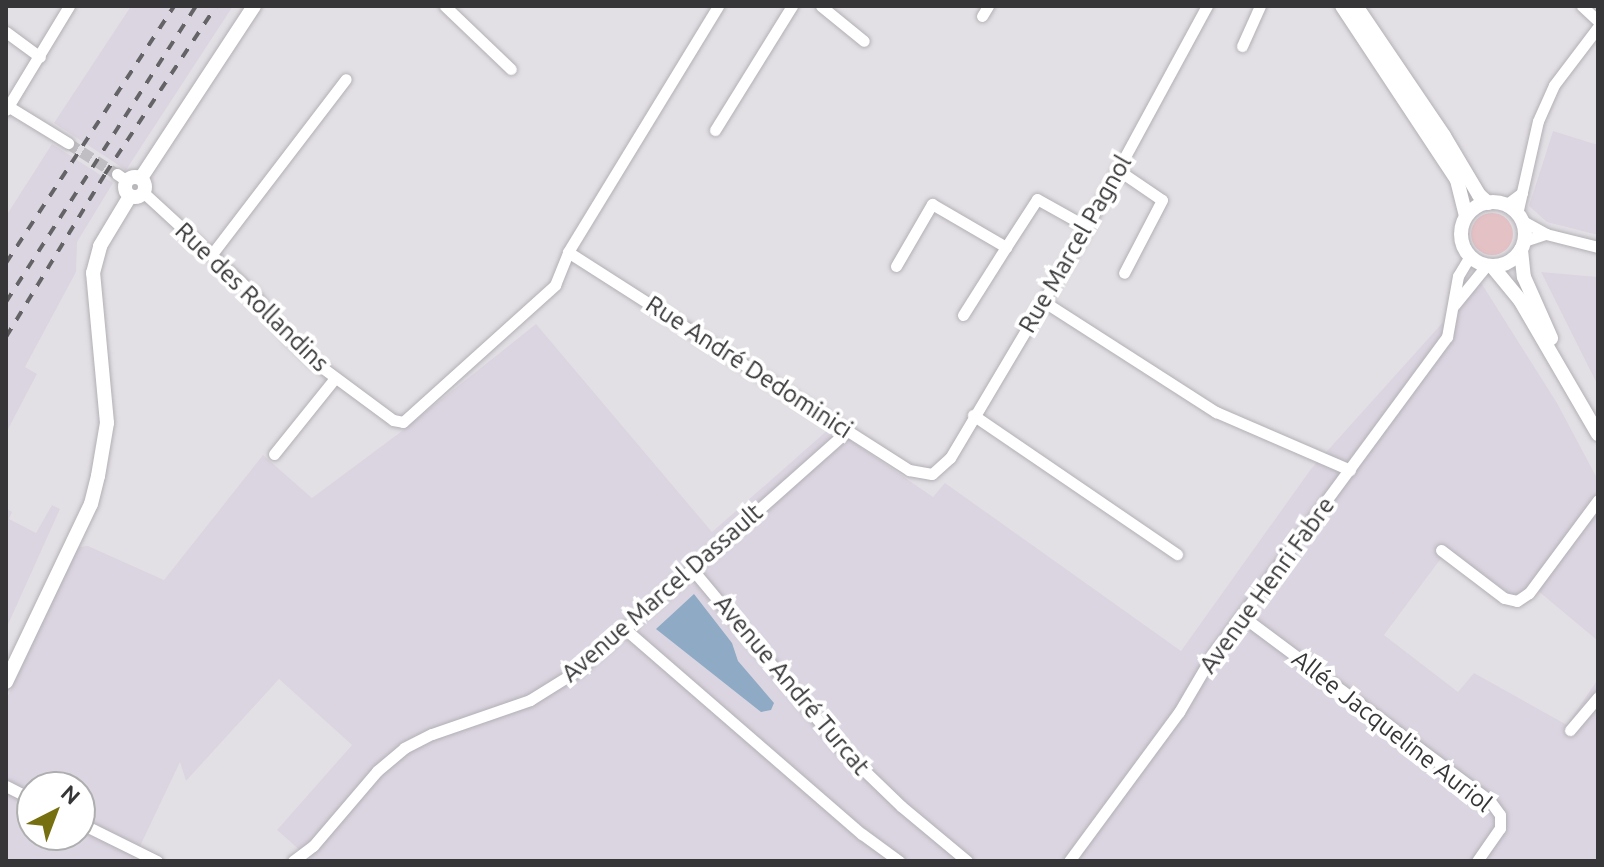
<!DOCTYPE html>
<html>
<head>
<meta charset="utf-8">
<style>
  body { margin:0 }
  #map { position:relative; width:1604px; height:867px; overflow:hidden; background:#e3e0e5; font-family:Ubuntu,sans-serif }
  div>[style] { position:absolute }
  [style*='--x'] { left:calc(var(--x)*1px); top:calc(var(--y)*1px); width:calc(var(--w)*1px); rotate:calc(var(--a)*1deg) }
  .built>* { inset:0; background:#dbd5e1 }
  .green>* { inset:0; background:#e4c1c4 }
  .round { border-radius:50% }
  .water>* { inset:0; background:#8eaac5 }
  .minor-tunnel>* { height:11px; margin-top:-5.5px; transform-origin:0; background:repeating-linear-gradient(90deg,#c0bec2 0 11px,transparent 0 16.5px) }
  .roads { filter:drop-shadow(0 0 2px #b3b0b5) drop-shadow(0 0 2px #b3b0b5) }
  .minor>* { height:11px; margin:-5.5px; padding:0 5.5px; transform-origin:5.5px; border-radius:5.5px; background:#fff }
  .tertiary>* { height:14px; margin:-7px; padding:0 7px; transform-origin:7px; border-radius:7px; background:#fff }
  .tertiary>.ring { margin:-7px; padding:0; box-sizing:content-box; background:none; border:14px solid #fff; border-radius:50% }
  .rail>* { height:4px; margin-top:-2px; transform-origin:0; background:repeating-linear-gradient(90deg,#646366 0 10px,transparent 0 20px) }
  span { translate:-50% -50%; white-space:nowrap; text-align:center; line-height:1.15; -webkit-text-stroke:8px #fff; paint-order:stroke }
  .street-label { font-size:24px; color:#363537 }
  .frame { position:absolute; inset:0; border:8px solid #363537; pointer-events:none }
  .north { position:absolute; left:16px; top:771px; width:80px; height:80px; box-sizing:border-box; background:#fff; border:2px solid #afaeaf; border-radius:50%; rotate:42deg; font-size:22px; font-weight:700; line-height:32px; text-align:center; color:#363537 }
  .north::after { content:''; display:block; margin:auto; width:28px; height:36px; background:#777010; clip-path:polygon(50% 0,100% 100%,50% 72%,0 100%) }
</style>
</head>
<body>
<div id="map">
  <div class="built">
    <i style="clip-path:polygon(131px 6px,233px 6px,126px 170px,54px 123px)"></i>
    <i style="clip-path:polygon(1553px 131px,1598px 145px,1598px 235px,1547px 222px,1529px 206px)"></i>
    <i style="clip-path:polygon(52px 144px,113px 183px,77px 242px,76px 272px,25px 367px,37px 374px,6px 433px,6px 216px)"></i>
    <i style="clip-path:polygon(1541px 272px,1598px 277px,1598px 386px)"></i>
    <i style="clip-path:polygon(evenodd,1480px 281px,1557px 403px,1598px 480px,1598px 641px,1531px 585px,1515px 598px,1448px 549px,1384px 635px,1458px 692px,1474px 673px,1567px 725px,1598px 679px,1598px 861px,312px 861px,277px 830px,352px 745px,279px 679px,186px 781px,180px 762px,133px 861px,6px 861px,6px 700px,77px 547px,88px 546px,164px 580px,263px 455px,312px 498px,398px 434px,536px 324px,712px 532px,831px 427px,933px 497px,945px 483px,1181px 651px,1311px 469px,1480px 281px,32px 787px,80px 787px,80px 835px,32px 835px,32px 787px)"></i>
    <i style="clip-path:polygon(52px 505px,60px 509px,6px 629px,6px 508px,12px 512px,9px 519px,36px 533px)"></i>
  </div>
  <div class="green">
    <i class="round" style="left:1471px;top:213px;width:42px;height:42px"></i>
  </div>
  <div class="water">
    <i style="clip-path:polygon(694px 594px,732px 643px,738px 661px,774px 703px,771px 710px,761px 712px,656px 629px)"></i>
  </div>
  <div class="minor-tunnel">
    <i style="--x:68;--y:143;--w:58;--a:32.3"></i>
  </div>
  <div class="roads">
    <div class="minor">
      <i style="--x:445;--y:6;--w:91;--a:43.7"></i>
      <i style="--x:821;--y:6;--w:55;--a:39.1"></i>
      <i style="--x:1582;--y:6;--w:22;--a:43"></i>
      <i style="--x:982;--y:16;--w:12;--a:-59"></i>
      <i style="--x:6;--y:32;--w:42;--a:36.3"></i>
      <i style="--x:1242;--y:46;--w:44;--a:-65.8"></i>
      <i style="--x:6;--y:105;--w:73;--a:31.5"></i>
      <i style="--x:6;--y:110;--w:122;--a:-58.8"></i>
      <i style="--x:715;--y:130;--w:146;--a:-58.2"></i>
      <i style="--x:1118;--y:170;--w:53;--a:34.3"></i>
      <i style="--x:1162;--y:200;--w:82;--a:117.5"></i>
      <i style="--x:117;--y:174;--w:12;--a:35"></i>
      <i style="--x:144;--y:193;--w:149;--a:42.6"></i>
      <i style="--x:254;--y:294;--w:56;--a:51.5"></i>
      <i style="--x:289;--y:338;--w:32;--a:44"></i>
      <i style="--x:312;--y:360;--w:101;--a:36.5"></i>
      <i style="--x:393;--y:420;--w:10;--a:11"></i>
      <i style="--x:403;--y:422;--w:205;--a:-42"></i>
      <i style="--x:555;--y:285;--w:35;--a:-68"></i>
      <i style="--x:568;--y:252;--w:288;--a:-58.6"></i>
      <i style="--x:1506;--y:205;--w:20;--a:-37"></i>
      <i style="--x:1517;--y:214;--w:95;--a:-77.3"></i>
      <i style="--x:1538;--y:121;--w:39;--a:-66"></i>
      <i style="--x:1554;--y:85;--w:73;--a:-52.8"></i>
      <i style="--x:1521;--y:220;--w:29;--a:29"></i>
      <i style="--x:1546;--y:234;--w:54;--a:14"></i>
      <i style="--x:1524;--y:241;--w:23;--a:-18"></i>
      <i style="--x:568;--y:252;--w:405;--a:32.6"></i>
      <i style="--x:909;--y:470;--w:23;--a:10"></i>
      <i style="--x:932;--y:474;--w:24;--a:-42"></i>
      <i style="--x:950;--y:458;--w:261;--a:-59.3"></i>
      <i style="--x:1083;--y:234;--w:260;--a:-61.5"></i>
      <i style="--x:212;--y:254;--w:220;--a:-52.6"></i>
      <i style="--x:896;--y:266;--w:72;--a:-59.9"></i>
      <i style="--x:932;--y:204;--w:86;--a:30.2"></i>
      <i style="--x:1006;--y:247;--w:57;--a:-57.1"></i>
      <i style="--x:1037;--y:199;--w:57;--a:29.2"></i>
      <i style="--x:1043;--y:301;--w:206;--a:32.7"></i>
      <i style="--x:1216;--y:412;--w:146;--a:23.4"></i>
      <i style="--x:1455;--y:304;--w:49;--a:-50.8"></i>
      <i style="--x:963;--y:315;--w:80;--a:-57.7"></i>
      <i style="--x:973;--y:415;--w:247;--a:34.3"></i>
      <i style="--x:274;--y:454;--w:97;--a:-51.2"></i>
      <i style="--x:1441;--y:550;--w:79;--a:37.3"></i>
      <i style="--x:1504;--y:598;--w:13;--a:13"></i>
      <i style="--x:1517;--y:601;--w:14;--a:-34"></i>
      <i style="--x:1529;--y:593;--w:116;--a:-53.4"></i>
      <i style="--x:692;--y:569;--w:236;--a:50.2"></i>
      <i style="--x:843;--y:750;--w:81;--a:44"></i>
      <i style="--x:901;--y:806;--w:86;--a:39.8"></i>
      <i style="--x:1242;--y:616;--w:309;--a:36.7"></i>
      <i style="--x:1490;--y:801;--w:17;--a:54"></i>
      <i style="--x:1500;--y:815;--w:13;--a:90"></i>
      <i style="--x:1500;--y:828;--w:40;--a:124.9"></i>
      <i style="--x:625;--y:629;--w:313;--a:40.9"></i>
      <i style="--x:862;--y:834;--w:46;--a:36.1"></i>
      <i style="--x:1570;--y:730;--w:43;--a:-49.7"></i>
      <i style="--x:6;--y:786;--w:29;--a:27"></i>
      <i style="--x:80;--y:823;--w:86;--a:26.3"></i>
      <i style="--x:293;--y:861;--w:25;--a:-37"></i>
      <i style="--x:313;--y:846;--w:99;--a:-49.5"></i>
      <i style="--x:377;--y:771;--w:35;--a:-40"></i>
      <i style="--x:404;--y:748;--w:31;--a:-27"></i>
      <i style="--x:432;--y:734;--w:104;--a:-19.1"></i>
      <i style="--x:530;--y:700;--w:57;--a:-32"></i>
      <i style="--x:578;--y:670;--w:361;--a:-41.6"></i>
      <i style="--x:1069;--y:861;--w:185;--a:-53.6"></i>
      <i style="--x:1179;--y:712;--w:67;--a:-59.6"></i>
      <i style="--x:1213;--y:654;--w:394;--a:-53.6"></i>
      <i style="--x:1447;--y:337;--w:62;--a:-79.8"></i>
      <i style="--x:1458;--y:276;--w:23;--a:-59"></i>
    </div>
    <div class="tertiary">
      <i style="--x:1342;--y:6;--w:209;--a:56.5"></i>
      <i style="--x:1457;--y:180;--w:37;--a:76"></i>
      <i style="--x:1356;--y:6;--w:157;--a:55.9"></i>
      <i style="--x:1444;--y:136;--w:69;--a:59.3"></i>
      <i style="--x:1479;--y:195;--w:12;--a:42"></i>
      <i class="ring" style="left:125px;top:177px;width:6px;height:6px"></i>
      <i style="--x:141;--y:178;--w:206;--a:-56.7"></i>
      <i class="ring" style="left:1461px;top:202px;width:50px;height:50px"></i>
      <i style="--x:1521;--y:250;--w:27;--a:84"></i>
      <i style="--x:1524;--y:277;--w:67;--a:66.1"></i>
      <i style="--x:1492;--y:266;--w:44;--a:50.5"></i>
      <i style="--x:1520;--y:300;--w:155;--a:59.8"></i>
      <i style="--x:6;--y:682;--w:197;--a:-64.5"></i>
      <i style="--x:91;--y:504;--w:29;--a:-76"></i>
      <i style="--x:98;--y:476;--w:54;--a:-80.4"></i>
      <i style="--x:107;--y:423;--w:151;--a:-95.3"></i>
      <i style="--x:93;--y:273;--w:28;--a:-75"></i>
      <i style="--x:100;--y:246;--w:58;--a:-59"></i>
    </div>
  </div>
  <div class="rail">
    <i style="--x:6;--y:263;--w:307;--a:-56.8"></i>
    <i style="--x:6;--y:302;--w:352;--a:-57.3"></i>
    <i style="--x:6;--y:337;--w:191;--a:-58.7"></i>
    <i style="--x:105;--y:174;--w:201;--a:-56.5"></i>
  </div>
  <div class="street-label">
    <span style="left:1075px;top:244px;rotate:-60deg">Rue Marcel Pagnol</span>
    <span style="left:252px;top:297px;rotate:44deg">Rue des Rollandins</span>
    <span style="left:749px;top:367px;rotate:33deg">Rue André Dedominici</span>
    <span style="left:1267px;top:585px;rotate:-54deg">Avenue Henri Fabre</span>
    <span style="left:662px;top:593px;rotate:-41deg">Avenue Marcel Dassault</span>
    <span style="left:792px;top:685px;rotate:50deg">Avenue André Turcat</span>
    <span style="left:1392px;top:731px;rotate:38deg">Allée Jacqueline Auriol</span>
  </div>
  <div class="frame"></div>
  <div class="north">N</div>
</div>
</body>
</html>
